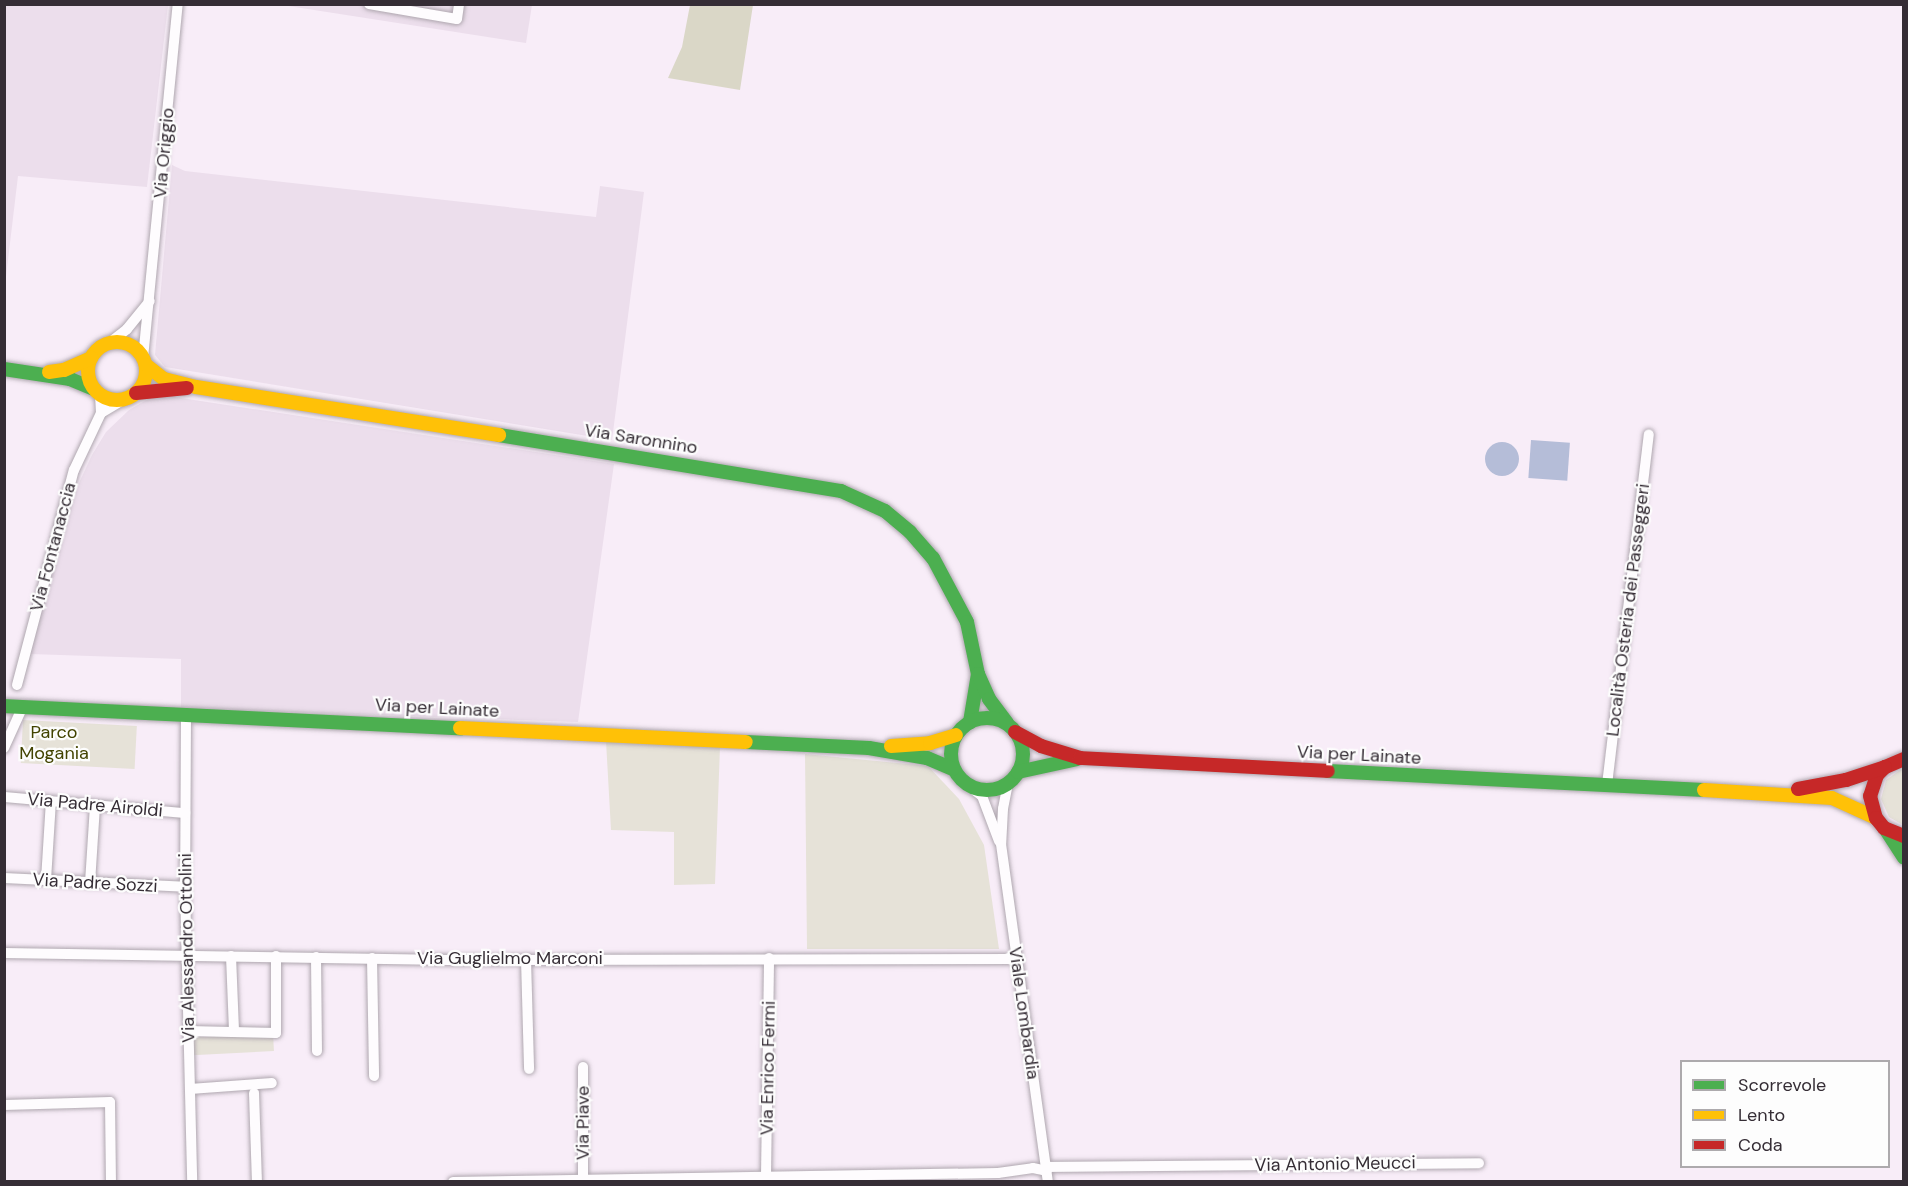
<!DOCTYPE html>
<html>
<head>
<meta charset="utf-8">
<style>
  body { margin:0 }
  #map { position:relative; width:1908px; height:1186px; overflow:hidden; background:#f8edf8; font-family:"DM Sans",sans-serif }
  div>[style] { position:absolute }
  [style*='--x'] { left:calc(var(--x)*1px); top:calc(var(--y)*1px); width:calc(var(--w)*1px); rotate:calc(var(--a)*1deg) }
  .industrial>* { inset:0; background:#ecdeec }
  .green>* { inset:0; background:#e6e2d8; transform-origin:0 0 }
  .forest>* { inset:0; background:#dad7c7 }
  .water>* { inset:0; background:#b5bdd8; transform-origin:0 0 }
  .round { border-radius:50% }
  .roads { filter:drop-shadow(0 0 2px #afa7af) drop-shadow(0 0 2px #afa7af) }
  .street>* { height:10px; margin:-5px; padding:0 5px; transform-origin:5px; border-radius:5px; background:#fefcfe }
  .fast>* { height:14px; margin:-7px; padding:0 7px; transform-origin:7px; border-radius:7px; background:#4caf50 }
  .fast>.ring { margin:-7px; padding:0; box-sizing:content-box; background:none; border:14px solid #4caf50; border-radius:50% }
  .slow>* { height:14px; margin:-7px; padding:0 7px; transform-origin:7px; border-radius:7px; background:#ffc107 }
  .slow>.ring { margin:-7px; padding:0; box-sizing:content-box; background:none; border:14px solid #ffc107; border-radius:50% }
  .jam>* { height:14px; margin:-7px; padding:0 7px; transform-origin:7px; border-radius:7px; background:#c62828 }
  span { translate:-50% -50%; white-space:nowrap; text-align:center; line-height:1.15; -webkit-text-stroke:4.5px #fdfdfd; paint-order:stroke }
  .street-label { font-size:18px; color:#352d35 }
  .park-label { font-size:18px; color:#424300 }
  .frame { position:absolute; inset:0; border:6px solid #352d35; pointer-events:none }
  .legend { position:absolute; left:1680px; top:1060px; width:210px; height:108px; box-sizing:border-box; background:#fdfdfd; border:2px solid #adaaad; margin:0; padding:8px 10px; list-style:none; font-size:18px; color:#352d35 }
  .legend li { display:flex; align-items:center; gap:12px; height:30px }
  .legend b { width:30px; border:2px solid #adaaad }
</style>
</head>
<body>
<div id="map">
  <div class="industrial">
    <i style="clip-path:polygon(5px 4px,168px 5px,147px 187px,18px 176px,5px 285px)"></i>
    <i style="clip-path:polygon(282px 5px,532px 5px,526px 43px)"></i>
    <i style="clip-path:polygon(172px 165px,185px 171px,596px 217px,600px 186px,644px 192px,612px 440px,165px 367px,155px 355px)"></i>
    <i style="clip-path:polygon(168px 396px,614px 464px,578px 722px,181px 708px,181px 659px,30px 654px,46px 589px,79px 483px,92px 455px,106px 432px,129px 410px,150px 398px)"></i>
  </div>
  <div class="green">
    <i style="left:23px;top:720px;width:114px;height:43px;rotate:3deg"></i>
    <i style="clip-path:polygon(606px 741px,720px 747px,715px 884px,674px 885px,674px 832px,611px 830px)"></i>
    <i style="clip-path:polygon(805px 754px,928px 766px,959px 799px,984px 845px,999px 949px,807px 949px)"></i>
    <i style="clip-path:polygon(1903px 768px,1904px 768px,1903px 825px,1889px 817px,1881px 799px,1886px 780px)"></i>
    <i style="left:273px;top:1033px;width:18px;height:82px;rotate:87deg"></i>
  </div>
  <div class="forest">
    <i style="clip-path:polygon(690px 5px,753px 5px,740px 90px,668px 78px,682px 47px)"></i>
  </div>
  <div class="water">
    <i style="left:1531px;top:440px;width:39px;height:38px;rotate:4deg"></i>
    <i class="round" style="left:1485px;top:442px;width:34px;height:34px"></i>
  </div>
  <div class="roads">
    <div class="street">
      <i style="--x:369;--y:4;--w:89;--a:9.7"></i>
      <i style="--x:457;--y:19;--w:15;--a:-82"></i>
      <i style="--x:108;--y:344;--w:24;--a:-38"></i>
      <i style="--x:127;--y:329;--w:36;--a:-51"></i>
      <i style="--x:143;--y:358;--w:356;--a:-84.4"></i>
      <i style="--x:101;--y:413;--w:26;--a:-31"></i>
      <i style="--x:17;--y:685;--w:222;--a:-75.2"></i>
      <i style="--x:74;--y:470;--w:63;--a:-64.7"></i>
      <i style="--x:101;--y:413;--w:19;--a:-93"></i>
      <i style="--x:186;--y:715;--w:172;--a:90.3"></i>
      <i style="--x:185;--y:887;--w:295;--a:88.6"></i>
      <i style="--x:4;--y:748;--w:46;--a:-65.7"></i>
      <i style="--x:1008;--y:783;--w:26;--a:101"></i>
      <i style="--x:1003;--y:809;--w:35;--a:93"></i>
      <i style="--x:1001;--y:844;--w:341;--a:82.1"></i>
      <i style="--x:966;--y:784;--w:20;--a:37"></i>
      <i style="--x:982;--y:796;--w:48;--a:69.3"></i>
      <i style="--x:1607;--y:785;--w:353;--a:-83.2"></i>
      <i style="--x:4;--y:797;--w:182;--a:5.1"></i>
      <i style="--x:4;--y:878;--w:181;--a:2.8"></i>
      <i style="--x:46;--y:880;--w:79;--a:-86.4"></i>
      <i style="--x:90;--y:883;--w:78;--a:-86.3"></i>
      <i style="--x:4;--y:953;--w:461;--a:0.9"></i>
      <i style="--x:465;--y:960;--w:551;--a:-0.1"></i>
      <i style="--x:231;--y:956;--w:76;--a:87.7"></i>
      <i style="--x:316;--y:957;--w:94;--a:89.4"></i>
      <i style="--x:372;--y:958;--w:118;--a:89"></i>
      <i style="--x:526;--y:959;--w:110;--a:88.4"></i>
      <i style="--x:188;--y:1031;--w:88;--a:1.3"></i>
      <i style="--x:276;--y:1033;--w:77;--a:-90"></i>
      <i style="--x:583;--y:1067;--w:113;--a:90"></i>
      <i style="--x:190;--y:1089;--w:82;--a:-4.2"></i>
      <i style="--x:254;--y:1093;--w:89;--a:88.1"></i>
      <i style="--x:4;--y:1105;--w:106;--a:-1.6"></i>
      <i style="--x:110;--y:1102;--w:80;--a:89.3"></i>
      <i style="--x:1046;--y:1167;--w:433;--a:-0.5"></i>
      <i style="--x:766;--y:1177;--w:219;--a:-89.2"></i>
      <i style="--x:453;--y:1182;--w:545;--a:-0.95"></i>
      <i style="--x:998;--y:1173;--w:35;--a:-8"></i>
      <i style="--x:1033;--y:1168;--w:14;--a:12"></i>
    </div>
    <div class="fast">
      <i style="--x:4;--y:369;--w:67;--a:8.6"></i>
      <i style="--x:70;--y:379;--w:26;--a:23"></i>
      <i style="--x:499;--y:435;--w:347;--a:9.3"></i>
      <i style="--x:841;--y:491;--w:48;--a:24.4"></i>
      <i style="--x:885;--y:511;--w:33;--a:40"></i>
      <i style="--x:910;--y:532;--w:35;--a:49"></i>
      <i style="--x:933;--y:558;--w:72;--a:62"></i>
      <i style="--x:967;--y:622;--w:53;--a:78.1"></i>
      <i style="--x:978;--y:674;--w:49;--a:99.5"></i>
      <i style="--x:978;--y:674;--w:27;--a:66"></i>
      <i style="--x:989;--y:699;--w:30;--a:53"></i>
      <i style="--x:4;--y:706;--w:457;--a:2.8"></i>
      <i class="ring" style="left:951px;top:718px;width:58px;height:58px"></i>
      <i style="--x:746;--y:742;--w:123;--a:2.8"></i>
      <i style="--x:869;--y:748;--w:59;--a:9.8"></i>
      <i style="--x:927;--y:758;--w:28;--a:23"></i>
      <i style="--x:1328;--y:771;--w:376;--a:2.9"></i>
      <i style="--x:1018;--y:772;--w:60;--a:-12.4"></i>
      <i style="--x:1886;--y:830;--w:33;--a:57"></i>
    </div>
    <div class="slow">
      <i class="ring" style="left:88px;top:342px;width:44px;height:44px"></i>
      <i style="--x:146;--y:365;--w:23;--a:38"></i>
      <i style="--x:164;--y:379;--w:33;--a:14"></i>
      <i style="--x:196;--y:387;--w:307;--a:9"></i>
      <i style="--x:49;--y:372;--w:15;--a:-8"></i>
      <i style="--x:64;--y:370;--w:30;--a:-24"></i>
      <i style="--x:460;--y:728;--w:286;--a:2.8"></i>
      <i style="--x:891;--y:746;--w:39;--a:-4"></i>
      <i style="--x:930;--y:743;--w:27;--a:-17"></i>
      <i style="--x:1704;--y:790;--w:128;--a:3.6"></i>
      <i style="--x:1832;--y:798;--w:48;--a:24.4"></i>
    </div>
    <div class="jam">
      <i style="--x:136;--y:393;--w:51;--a:-5.6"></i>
      <i style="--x:1015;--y:732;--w:30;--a:28"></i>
      <i style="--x:1041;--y:746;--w:41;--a:17.1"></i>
      <i style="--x:1080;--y:758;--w:248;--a:3"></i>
      <i style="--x:1904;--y:759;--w:21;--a:157"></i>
      <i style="--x:1885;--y:767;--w:11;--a:135"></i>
      <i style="--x:1877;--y:775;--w:22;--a:108"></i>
      <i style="--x:1870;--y:796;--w:23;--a:75"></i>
      <i style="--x:1876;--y:818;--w:13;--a:51"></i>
      <i style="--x:1884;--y:828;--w:22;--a:22"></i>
      <i style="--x:1798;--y:789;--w:49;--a:-10.6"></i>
      <i style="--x:1846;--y:780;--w:41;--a:-18.4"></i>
    </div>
  </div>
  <div class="street-label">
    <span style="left:164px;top:153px;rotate:-85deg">Via Origgio</span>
    <span style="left:641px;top:439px;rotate:9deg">Via Saronnino</span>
    <span style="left:53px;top:547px;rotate:-75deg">Via Fontanaccia</span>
    <span style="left:1628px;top:610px;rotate:-83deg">Località Osteria dei Passeggeri</span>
    <span style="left:437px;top:708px;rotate:3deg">Via per Lainate</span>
    <span style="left:1359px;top:755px;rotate:3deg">Via per Lainate</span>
    <span style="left:95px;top:805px;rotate:5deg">Via Padre Airoldi</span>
    <span style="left:95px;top:883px;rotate:3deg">Via Padre Sozzi</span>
    <span style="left:187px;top:948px;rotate:-91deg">Via Alessandro Ottolini</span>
    <span style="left:510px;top:958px">Via Guglielmo Marconi</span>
    <span style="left:1024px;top:1013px;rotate:82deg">Viale Lombardia</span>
    <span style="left:768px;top:1068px;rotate:-89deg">Via Enrico Fermi</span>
    <span style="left:583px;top:1123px;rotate:-90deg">Via Piave</span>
    <span style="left:1335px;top:1164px;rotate:-1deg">Via Antonio Meucci</span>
  </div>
  <div class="park-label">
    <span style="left:54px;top:743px">Parco<br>Mogania</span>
  </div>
  <div class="frame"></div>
  <ul class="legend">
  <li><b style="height:8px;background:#4caf50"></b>Scorrevole</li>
  <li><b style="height:8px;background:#ffc107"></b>Lento</li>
  <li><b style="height:8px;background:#c62828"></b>Coda</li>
  </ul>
</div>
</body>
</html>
